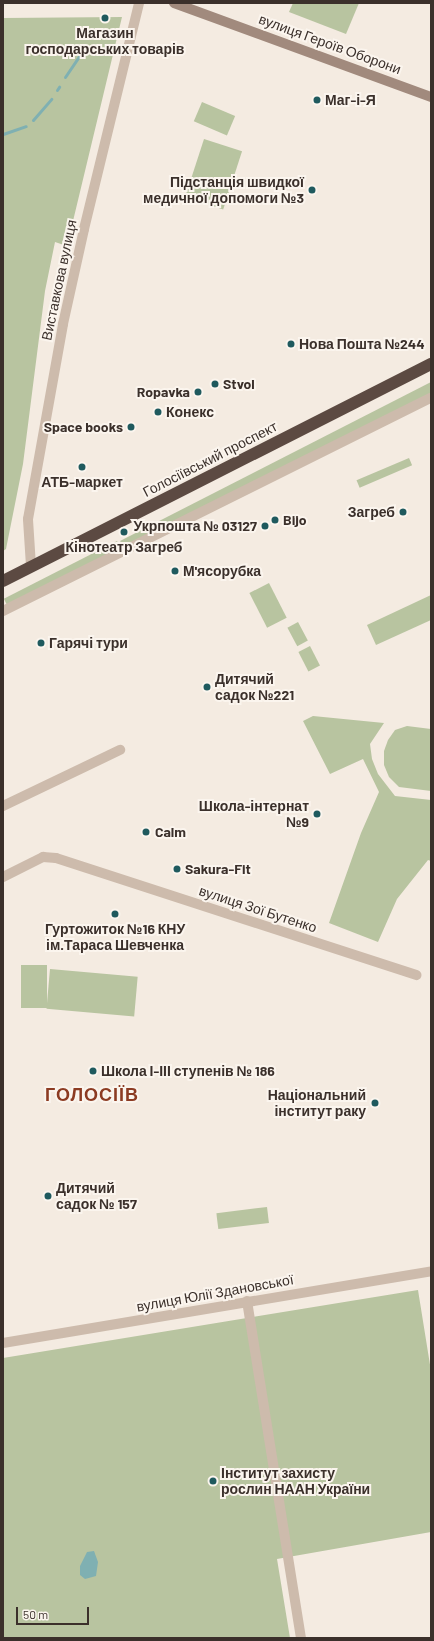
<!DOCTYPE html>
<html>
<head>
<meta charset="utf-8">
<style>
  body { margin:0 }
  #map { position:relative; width:434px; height:1641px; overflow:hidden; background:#f4ebe1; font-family:Barlow,sans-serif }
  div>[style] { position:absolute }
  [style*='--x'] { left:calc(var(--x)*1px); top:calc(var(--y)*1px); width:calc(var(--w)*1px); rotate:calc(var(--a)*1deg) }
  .green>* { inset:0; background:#b8c4a0; transform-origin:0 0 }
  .water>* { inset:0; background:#7fb0b2 }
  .stream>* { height:3px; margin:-1.5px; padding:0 1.5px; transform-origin:1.5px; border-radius:1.5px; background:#7fb0b2 }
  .street>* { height:10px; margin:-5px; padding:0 5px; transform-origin:5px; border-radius:5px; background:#cdbbac }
  .secondary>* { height:10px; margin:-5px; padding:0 5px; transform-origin:5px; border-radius:5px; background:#a18a7d }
  .highway>* { height:12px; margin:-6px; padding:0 6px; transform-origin:6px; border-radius:6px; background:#5c4a42 }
  .dots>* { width:11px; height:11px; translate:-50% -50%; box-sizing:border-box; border:2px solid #fbf5ee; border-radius:50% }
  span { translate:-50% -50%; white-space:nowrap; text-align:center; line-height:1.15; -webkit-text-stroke:4px #fbf5ee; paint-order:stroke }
  .poi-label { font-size:14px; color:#3b302b; font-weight:700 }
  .left { translate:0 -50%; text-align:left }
  .right { translate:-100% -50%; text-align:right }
  .street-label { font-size:14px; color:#3b302b }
  .district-label { font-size:18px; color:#8c3b22; font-weight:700; letter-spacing:1px }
  .frame { position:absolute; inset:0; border:4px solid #3b302b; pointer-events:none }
  .scale { position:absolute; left:16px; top:1607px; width:73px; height:18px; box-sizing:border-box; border:2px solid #3b302b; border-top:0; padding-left:5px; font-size:12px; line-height:14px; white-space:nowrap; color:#3b302b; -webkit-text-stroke:3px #fbf5ee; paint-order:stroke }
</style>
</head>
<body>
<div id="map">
  <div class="green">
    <i style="clip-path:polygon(293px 3px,359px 3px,346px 34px,289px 12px)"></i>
    <i style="clip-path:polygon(122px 17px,67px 246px,55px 242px,45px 291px,23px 464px,6px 549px,3px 551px,3px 18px)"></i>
    <i style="left:202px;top:102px;width:36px;height:21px;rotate:23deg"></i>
    <i style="left:204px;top:139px;width:40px;height:61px;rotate:18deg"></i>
    <i style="clip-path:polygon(431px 382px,431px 393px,125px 547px,120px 541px)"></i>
    <i style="left:409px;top:458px;width:8px;height:57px;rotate:67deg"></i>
    <i style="left:117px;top:541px;width:9px;height:127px;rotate:63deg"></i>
    <i style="left:269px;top:583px;width:39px;height:22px;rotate:63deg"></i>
    <i style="clip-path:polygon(431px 595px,431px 620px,376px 645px,367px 625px)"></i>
    <i style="left:298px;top:622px;width:21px;height:12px;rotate:62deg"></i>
    <i style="left:310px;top:646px;width:22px;height:13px;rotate:63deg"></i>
    <i style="clip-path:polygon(313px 716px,384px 723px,370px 744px,372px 759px,378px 774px,395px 796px,431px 800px,431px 861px,428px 860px,397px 899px,378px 942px,329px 923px,361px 833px,379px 792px,363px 759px,330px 774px,303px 721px)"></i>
    <i style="clip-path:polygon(407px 726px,431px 729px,431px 791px,399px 787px,389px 777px,384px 765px,384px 751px,388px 740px,395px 730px)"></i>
    <i style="left:21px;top:965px;width:26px;height:43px"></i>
    <i style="left:50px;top:969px;width:88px;height:40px;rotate:5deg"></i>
    <i style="left:267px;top:1207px;width:16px;height:51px;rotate:83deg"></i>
    <i style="clip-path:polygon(418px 1290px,431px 1371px,431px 1532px,277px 1559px,290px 1638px,3px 1638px,3px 1358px)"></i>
  </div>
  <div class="water">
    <i style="clip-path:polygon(94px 1551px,98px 1562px,96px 1576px,85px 1579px,80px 1575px,80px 1566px,87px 1552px)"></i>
  </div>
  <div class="stream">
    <i style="--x:65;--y:77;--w:34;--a:-56"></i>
    <i style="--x:57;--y:90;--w:4;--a:-56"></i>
    <i style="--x:33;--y:120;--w:28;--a:-49"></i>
    <i style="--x:3;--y:134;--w:24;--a:-19"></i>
  </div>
  <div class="street">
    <i style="--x:31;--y:566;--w:47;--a:-93.7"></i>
    <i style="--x:28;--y:519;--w:198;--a:-79.8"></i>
    <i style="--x:63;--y:324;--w:97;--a:-77.5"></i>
    <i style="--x:84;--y:229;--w:233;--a:-76.3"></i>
    <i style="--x:3;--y:611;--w:478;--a:-26.5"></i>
    <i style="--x:3;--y:806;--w:130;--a:-25.6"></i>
    <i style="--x:3;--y:877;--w:45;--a:-26.6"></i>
    <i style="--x:43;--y:857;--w:13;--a:4"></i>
    <i style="--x:56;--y:858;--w:379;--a:18"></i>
    <i style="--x:247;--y:1301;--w:341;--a:80.9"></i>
    <i style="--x:3;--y:1343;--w:434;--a:-9.5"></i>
  </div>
  <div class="secondary">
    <i style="--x:174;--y:3;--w:274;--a:20.1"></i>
  </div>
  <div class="highway">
    <i style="--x:3;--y:581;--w:480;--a:-26.9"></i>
  </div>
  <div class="dots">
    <i style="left:105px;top:18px;background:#1f5a5e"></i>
    <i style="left:317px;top:100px;background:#1f5a5e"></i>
    <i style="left:312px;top:190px;background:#1f5a5e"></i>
    <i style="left:291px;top:344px;background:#1f5a5e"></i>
    <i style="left:215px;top:384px;background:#1f5a5e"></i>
    <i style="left:198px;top:392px;background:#1f5a5e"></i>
    <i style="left:158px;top:412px;background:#1f5a5e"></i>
    <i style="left:131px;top:427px;background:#1f5a5e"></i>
    <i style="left:82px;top:467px;background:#1f5a5e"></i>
    <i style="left:403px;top:512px;background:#1f5a5e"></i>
    <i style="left:275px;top:520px;background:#1f5a5e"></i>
    <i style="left:265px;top:526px;background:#1f5a5e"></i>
    <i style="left:124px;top:532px;background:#1f5a5e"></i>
    <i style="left:175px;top:571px;background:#1f5a5e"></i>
    <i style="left:41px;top:643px;background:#1f5a5e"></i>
    <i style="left:207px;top:687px;background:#1f5a5e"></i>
    <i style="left:317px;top:814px;background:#1f5a5e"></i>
    <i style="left:146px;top:832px;background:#1f5a5e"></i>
    <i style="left:177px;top:869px;background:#1f5a5e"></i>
    <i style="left:115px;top:914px;background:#1f5a5e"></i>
    <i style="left:93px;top:1071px;background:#1f5a5e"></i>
    <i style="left:375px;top:1103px;background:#1f5a5e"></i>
    <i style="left:48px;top:1196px;background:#1f5a5e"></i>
    <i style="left:213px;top:1481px;background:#1f5a5e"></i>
  </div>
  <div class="poi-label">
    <span style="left:105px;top:41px">Магазин<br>господарських товарів</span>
    <span class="left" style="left:325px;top:100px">Маг-і-Я</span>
    <span class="right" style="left:304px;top:190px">Підстанція швидкої<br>медичної допомоги №3</span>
    <span class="left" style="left:299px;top:344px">Нова Пошта №244</span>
    <span class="left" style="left:223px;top:384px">Stvol</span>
    <span class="right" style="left:190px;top:392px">Ropavka</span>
    <span class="left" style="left:166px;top:412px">Конекс</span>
    <span class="right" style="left:123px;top:427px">Space books</span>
    <span style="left:82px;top:482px">АТБ-маркет</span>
    <span class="right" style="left:395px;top:512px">Загреб</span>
    <span class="left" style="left:283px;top:520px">Bijo</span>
    <span class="right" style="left:257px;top:526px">Укрпошта № 03127</span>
    <span style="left:124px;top:547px">Кінотеатр Загреб</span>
    <span class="left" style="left:183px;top:571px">М'ясорубка</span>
    <span class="left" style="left:49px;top:643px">Гарячі тури</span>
    <span class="left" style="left:215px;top:687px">Дитячий<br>садок №221</span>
    <span class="right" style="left:309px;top:814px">Школа-інтернат<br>№9</span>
    <span class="left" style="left:155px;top:832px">Calm</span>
    <span class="left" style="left:185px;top:869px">Sakura-Fit</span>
    <span style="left:115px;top:937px">Гуртожиток №16 КНУ<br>ім.Тараса Шевченка</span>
    <span class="left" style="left:101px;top:1071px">Школа І-ІІІ ступенів № 186</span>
    <span class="right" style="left:366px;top:1103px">Національний<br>інститут раку</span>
    <span class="left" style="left:56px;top:1196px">Дитячий<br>садок № 157</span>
    <span class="left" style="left:221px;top:1481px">Інститут захисту<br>рослин НААН України</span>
  </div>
  <div class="street-label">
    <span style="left:330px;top:44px;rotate:20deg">вулиця Героїв Оборони</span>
    <span style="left:59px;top:280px;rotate:-78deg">Виставкова вулиця</span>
    <span style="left:210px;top:459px;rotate:-27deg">Голосіївський проспект</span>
    <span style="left:258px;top:909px;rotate:18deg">вулиця Зої Бутенко</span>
    <span style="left:215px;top:1293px;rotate:-10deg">вулиця Юлії Здановської</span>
  </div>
  <div class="district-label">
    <span style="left:92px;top:1094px">ГОЛОСІЇВ</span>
  </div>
  <div class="frame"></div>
  <div class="scale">50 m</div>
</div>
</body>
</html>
